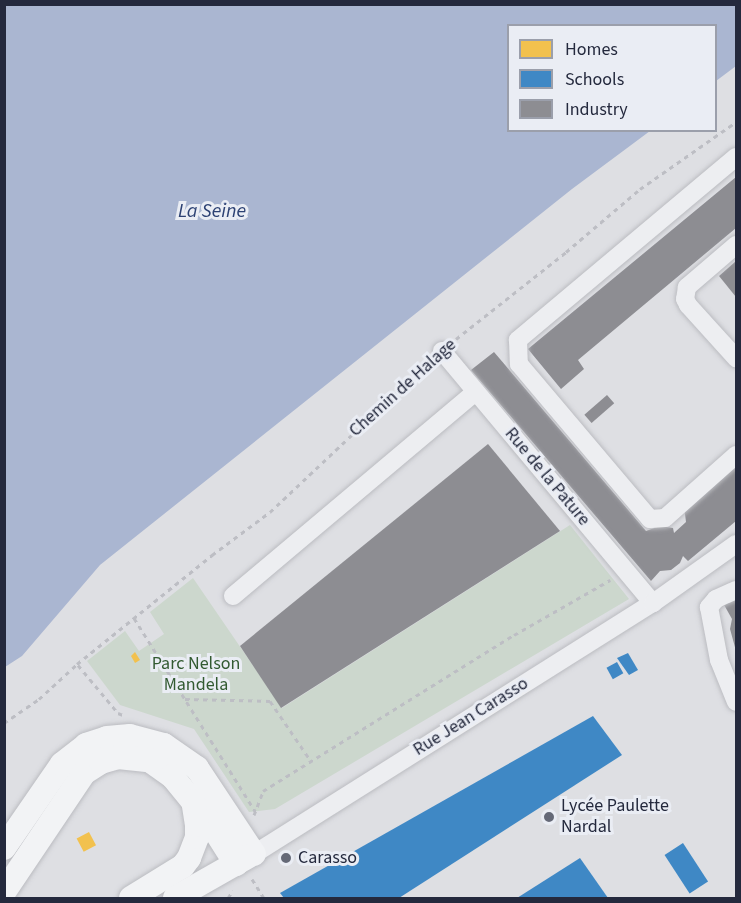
<!DOCTYPE html>
<html>
<head>
<meta charset="utf-8">
<style>
  body { margin:0 }
  #map { position:relative; width:741px; height:903px; overflow:hidden; background:#dedfe3; font-family:"Source Sans 3",sans-serif }
  div>[style] { position:absolute }
  [style*='--x'] { left:calc(var(--x)*1px); top:calc(var(--y)*1px); width:calc(var(--w)*1px); rotate:calc(var(--a)*1deg) }
  .green>* { inset:0; background:#ccd7cd }
  .water>* { inset:0; background:#aab6d1 }
  .homes>* { inset:0; background:#f2c14e; transform-origin:0 0 }
  .schools>* { inset:0; background:#3f88c5; transform-origin:0 0 }
  .industry>* { inset:0; background:#8d8d92; transform-origin:0 0 }
  .path>* { height:3px; margin-top:-1.5px; transform-origin:0; background:repeating-linear-gradient(90deg,#bdbec4 0 4.5px,transparent 0 9px) }
  .roads { filter:drop-shadow(0 0 2px #bbbcc1) drop-shadow(0 0 2px #bbbcc1) }
  .minor>* { height:18px; margin:-9px; padding:0 9px; transform-origin:9px; border-radius:9px; background:#edeef1 }
  .major>* { height:24px; margin:-12px; padding:0 12px; transform-origin:12px; border-radius:12px; background:#f2f3f5 }
  .dots>* { width:16px; height:16px; translate:-50% -50%; box-sizing:border-box; border:3px solid #eaedf4; border-radius:50% }
  span { translate:-50% -50%; white-space:nowrap; text-align:center; line-height:1.15; -webkit-text-stroke:6px #eaedf4; paint-order:stroke }
  .street-label { font-size:18px; color:#24293d }
  .park-label { font-size:18px; color:#325a31 }
  .poi-label { font-size:18px; color:#24293d }
  .left { translate:0 -50%; text-align:left }
  .water-label { font-size:20px; color:#2c4173; font-style:italic }
  .frame { position:absolute; inset:0; border:6px solid #24293d; pointer-events:none }
  .legend { position:absolute; left:507px; top:24px; width:210px; height:108px; box-sizing:border-box; background:#eaedf4; border:2px solid #9b9fab; margin:0; padding:8px 10px; list-style:none; font-size:18px; color:#24293d }
  .legend li { display:flex; align-items:center; gap:12px; height:30px }
  .legend b { width:30px; border:2px solid #9b9fab }
</style>
</head>
<body>
<div id="map">
  <div class="green">
    <i style="clip-path:polygon(570px 525px,629px 599px,275px 809px,249px 812px,194px 729px,120px 705px,87px 661px,125px 631px,139px 651px,164px 634px,150px 612px,193px 578px,282px 708px)"></i>
  </div>
  <div class="water">
    <i style="clip-path:polygon(5px 4px,736px 5px,736px 66px,716px 81px,716px 26px,508px 26px,508px 130px,650px 131px,572px 189px,100px 565px,22px 656px,5px 667px)"></i>
  </div>
  <div class="homes">
    <i style="clip-path:polygon(135px 652px,140px 660px,135px 663px,131px 656px)"></i>
    <i style="left:89px;top:832px;width:15px;height:14px;rotate:62deg"></i>
  </div>
  <div class="schools">
    <i style="clip-path:polygon(628px 653px,638px 670px,629px 675px,617px 658px)"></i>
    <i style="left:617px;top:662px;width:13px;height:12px;rotate:61deg"></i>
    <i style="clip-path:polygon(593px 716px,622px 755px,399px 898px,284px 898px,280px 893px)"></i>
    <i style="left:683px;top:843px;width:46px;height:22px;rotate:57deg"></i>
    <i style="clip-path:polygon(580px 858px,608px 898px,517px 898px)"></i>
  </div>
  <div class="industry">
    <i style="clip-path:polygon(736px 177px,736px 228px,578px 360px,584px 369px,561px 389px,528px 349px)"></i>
    <i style="clip-path:polygon(736px 261px,736px 297px,719px 276px)"></i>
    <i style="clip-path:polygon(494px 352px,646px 531px,660px 526px,673px 528px,674px 533px,686px 522px,684px 506px,736px 461px,736px 521px,688px 561px,683px 556px,680px 563px,671px 570px,660px 571px,651px 581px,471px 370px)"></i>
    <i style="left:607px;top:395px;width:11px;height:30px;rotate:49deg"></i>
    <i style="clip-path:polygon(488px 444px,560px 531px,281px 708px,240px 646px)"></i>
    <i style="clip-path:polygon(736px 597px,736px 651px,730px 629px,732px 619px,723px 603px)"></i>
  </div>
  <div class="path">
    <i style="--x:456;--y:339;--w:140;--a:-38.3"></i>
    <i style="--x:566;--y:252;--w:97;--a:-40.4"></i>
    <i style="--x:640;--y:189;--w:117;--a:-34.9"></i>
    <i style="--x:134;--y:618;--w:228;--a:57.9"></i>
    <i style="--x:78;--y:665;--w:62;--a:50.2"></i>
    <i style="--x:118;--y:713;--w:5;--a:22"></i>
    <i style="--x:185;--y:699;--w:85;--a:1.3"></i>
    <i style="--x:270;--y:701;--w:73;--a:55.7"></i>
    <i style="--x:4;--y:723;--w:42;--a:-34.4"></i>
    <i style="--x:39;--y:699;--w:52;--a:-42.6"></i>
    <i style="--x:77;--y:664;--w:174;--a:-38.9"></i>
    <i style="--x:212;--y:555;--w:72;--a:-36.6"></i>
    <i style="--x:270;--y:512;--w:217;--a:-43.3"></i>
    <i style="--x:254;--y:815;--w:26;--a:-69"></i>
    <i style="--x:263;--y:791;--w:296;--a:-31.9"></i>
    <i style="--x:514;--y:635;--w:111;--a:-29.8"></i>
    <i style="--x:252;--y:879;--w:22;--a:58"></i>
    <i style="--x:228;--y:898;--w:9;--a:-58"></i>
  </div>
  <div class="roads">
    <div class="minor">
      <i style="--x:736;--y:157;--w:285;--a:140"></i>
      <i style="--x:518;--y:340;--w:24;--a:88"></i>
      <i style="--x:519;--y:364;--w:203;--a:49.8"></i>
      <i style="--x:650;--y:519;--w:15;--a:-4"></i>
      <i style="--x:665;--y:518;--w:95;--a:-41.6"></i>
      <i style="--x:736;--y:245;--w:65;--a:139.4"></i>
      <i style="--x:687;--y:287;--w:12;--a:99"></i>
      <i style="--x:685;--y:299;--w:7;--a:63"></i>
      <i style="--x:688;--y:305;--w:72;--a:47.8"></i>
      <i style="--x:442;--y:351;--w:329;--a:50.1"></i>
      <i style="--x:736;--y:590;--w:22;--a:156"></i>
      <i style="--x:716;--y:599;--w:11;--a:131"></i>
      <i style="--x:709;--y:607;--w:54;--a:79.3"></i>
      <i style="--x:719;--y:660;--w:45;--a:68"></i>
      <i style="--x:233;--y:596;--w:317;--a:-40.1"></i>
      <i style="--x:254;--y:854;--w:471;--a:-32.2"></i>
      <i style="--x:653;--y:603;--w:102;--a:-35.4"></i>
    </div>
    <div class="major">
      <i style="--x:4;--y:848;--w:102;--a:-55.4"></i>
      <i style="--x:62;--y:764;--w:31;--a:-38"></i>
      <i style="--x:86;--y:745;--w:22;--a:-18"></i>
      <i style="--x:107;--y:738;--w:23;--a:-5"></i>
      <i style="--x:130;--y:736;--w:35;--a:15"></i>
      <i style="--x:164;--y:745;--w:40;--a:34.9"></i>
      <i style="--x:197;--y:768;--w:103;--a:56.5"></i>
      <i style="--x:4;--y:892;--w:143;--a:-56.1"></i>
      <i style="--x:84;--y:773;--w:20;--a:-33"></i>
      <i style="--x:101;--y:762;--w:18;--a:-16"></i>
      <i style="--x:118;--y:757;--w:31;--a:6"></i>
      <i style="--x:149;--y:760;--w:28;--a:35"></i>
      <i style="--x:172;--y:776;--w:58;--a:50.6"></i>
      <i style="--x:209;--y:821;--w:51;--a:57.9"></i>
      <i style="--x:131;--y:898;--w:61;--a:-31.6"></i>
      <i style="--x:183;--y:866;--w:10;--a:-53"></i>
      <i style="--x:189;--y:858;--w:22;--a:-69"></i>
      <i style="--x:197;--y:837;--w:12;--a:-90"></i>
      <i style="--x:197;--y:825;--w:24;--a:-99"></i>
      <i style="--x:175;--y:898;--w:85;--a:-29.6"></i>
    </div>
  </div>
  <div class="dots">
    <i style="left:549px;top:817px;background:#656977"></i>
    <i style="left:286px;top:858px;background:#656977"></i>
  </div>
  <div class="street-label">
    <span style="left:403px;top:388px;rotate:-42deg">Chemin de Halage</span>
    <span style="left:547px;top:477px;rotate:50deg">Rue de la Pature</span>
    <span style="left:471px;top:717px;rotate:-32deg">Rue Jean Carasso</span>
  </div>
  <div class="park-label">
    <span style="left:196px;top:675px">Parc Nelson<br>Mandela</span>
  </div>
  <div class="poi-label">
    <span class="left" style="left:561px;top:817px">Lycée Paulette<br>Nardal</span>
    <span class="left" style="left:298px;top:858px">Carasso</span>
  </div>
  <div class="water-label">
    <span style="left:212px;top:211px">La Seine</span>
  </div>
  <div class="frame"></div>
  <ul class="legend">
  <li><b style="height:16px;background:#f2c14e"></b>Homes</li>
  <li><b style="height:16px;background:#3f88c5"></b>Schools</li>
  <li><b style="height:16px;background:#8d8d92"></b>Industry</li>
  </ul>
</div>
</body>
</html>
